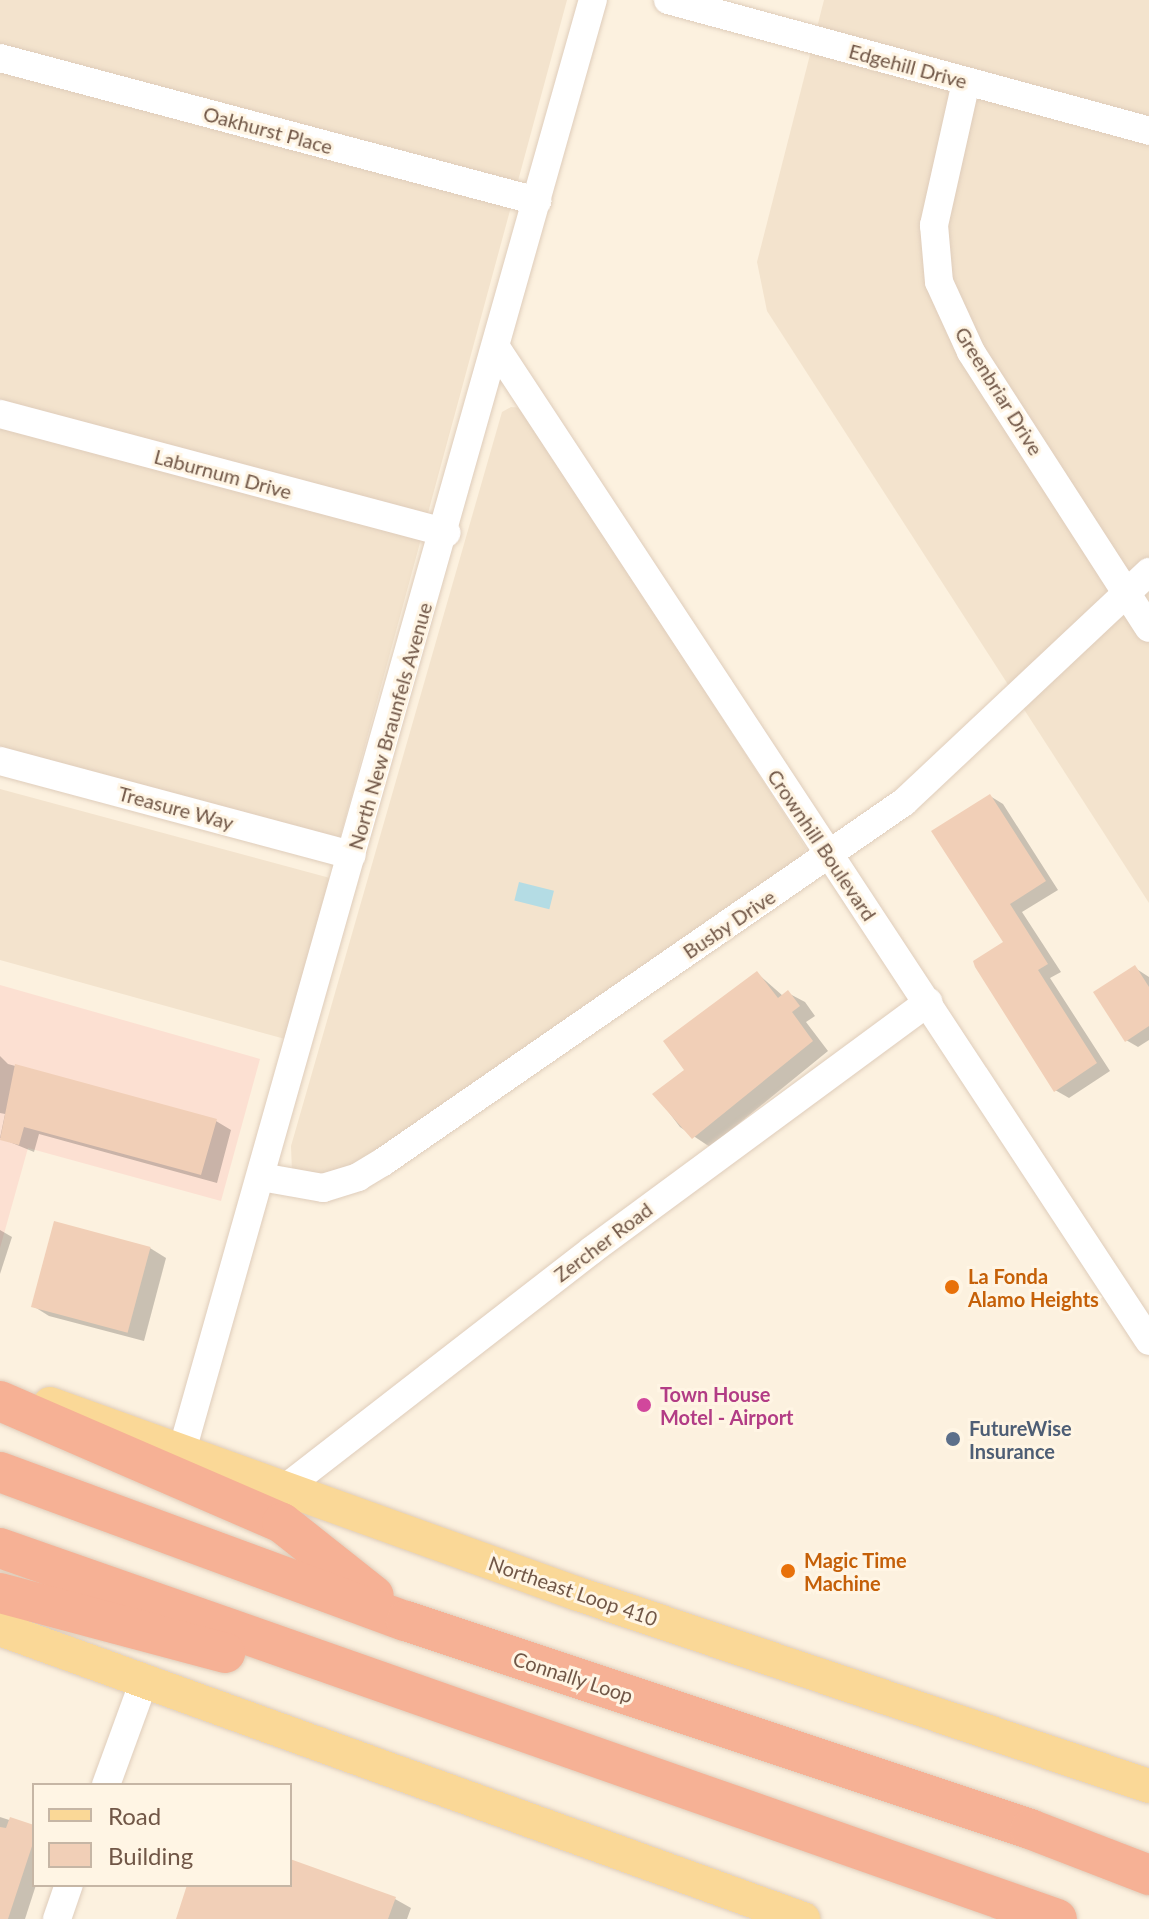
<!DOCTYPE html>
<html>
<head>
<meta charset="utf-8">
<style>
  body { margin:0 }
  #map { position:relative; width:1149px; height:1919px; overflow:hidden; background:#fcf1df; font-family:Lato,sans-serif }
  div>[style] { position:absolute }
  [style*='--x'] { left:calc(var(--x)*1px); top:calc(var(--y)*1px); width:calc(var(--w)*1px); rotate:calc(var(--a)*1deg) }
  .residential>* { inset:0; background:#f3e3cd }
  .commercial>* { inset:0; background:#fce0d2 }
  .water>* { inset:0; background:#b4dce4; transform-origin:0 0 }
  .shadow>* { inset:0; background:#0003 }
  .building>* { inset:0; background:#f1cfb7; transform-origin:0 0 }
  .roads { filter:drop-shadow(0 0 2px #dfcdbb) drop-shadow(0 0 2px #dfcdbb) }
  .minor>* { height:28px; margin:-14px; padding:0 14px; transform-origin:14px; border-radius:14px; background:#fff }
  .major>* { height:34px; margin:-17px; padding:0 17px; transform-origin:17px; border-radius:17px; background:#fad897 }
  .highway>* { height:40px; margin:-20px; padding:0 20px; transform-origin:20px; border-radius:20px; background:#f6b195 }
  .dots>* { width:22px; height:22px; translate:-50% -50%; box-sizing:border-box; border:4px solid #fff5e4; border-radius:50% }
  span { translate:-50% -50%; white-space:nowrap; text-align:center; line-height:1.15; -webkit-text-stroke:6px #fff5e4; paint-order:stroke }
  .street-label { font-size:20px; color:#715747 }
  .food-label { font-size:20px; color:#c56008; font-weight:700 }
  .left { translate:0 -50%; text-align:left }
  .hotel-label { font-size:20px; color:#b23c85; font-weight:700 }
  .service-label { font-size:20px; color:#4e5e75; font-weight:700 }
  .legend { position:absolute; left:32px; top:1783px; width:260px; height:104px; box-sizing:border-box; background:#fff5e4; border:2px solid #c6b6a5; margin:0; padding:10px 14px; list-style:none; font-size:24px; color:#715747 }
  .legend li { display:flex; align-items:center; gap:16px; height:40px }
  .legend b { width:40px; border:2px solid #c6b6a5 }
</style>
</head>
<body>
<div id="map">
  <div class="residential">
    <i style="clip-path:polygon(0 0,567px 0,340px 838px,0 748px)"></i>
    <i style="clip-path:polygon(824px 0,1149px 0,1149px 903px,767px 311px,757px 262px)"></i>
    <i style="clip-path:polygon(511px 407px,523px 408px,806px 848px,799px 861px,338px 1176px,292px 1172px,291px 1146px,502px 412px)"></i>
    <i style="clip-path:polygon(0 789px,330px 878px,285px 1039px,0 960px)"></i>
  </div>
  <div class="commercial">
    <i style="clip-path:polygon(0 985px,260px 1059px,221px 1201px,28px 1148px,0 1248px)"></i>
  </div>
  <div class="water">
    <i style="left:519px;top:882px;width:36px;height:19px;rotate:14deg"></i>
  </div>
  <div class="shadow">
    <i style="clip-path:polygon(990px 796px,1003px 804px,1058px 890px,1022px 912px,1061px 972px,1050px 978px,1110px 1071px,1069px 1098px,1055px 1090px,1006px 943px)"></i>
    <i style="clip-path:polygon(1135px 968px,1149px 977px,1149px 1040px,1138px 1047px,1126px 1040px)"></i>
    <i style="clip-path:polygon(757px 973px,783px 996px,788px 993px,805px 1002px,815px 1016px,806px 1022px,828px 1051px,710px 1147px,680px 1127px,655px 1094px,687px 1070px)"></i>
    <i style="clip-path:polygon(0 1056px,8px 1064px,216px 1121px,231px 1130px,217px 1183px,39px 1134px,34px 1152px,0 1138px,5px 1114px,0 1113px)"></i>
    <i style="clip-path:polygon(0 1230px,12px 1237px,0 1274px)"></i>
    <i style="clip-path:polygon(150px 1248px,166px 1258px,144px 1341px,49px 1316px,33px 1306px)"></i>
    <i style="clip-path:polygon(0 1817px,34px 1828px,36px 1885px,25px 1919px,0 1919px)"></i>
    <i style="clip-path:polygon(290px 1861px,395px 1899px,411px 1908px,407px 1919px,178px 1919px,189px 1885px,290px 1885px)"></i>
  </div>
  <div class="building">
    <i style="clip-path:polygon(990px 794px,1046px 881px,1010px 904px,1048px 964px,1038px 970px,1097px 1063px,1054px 1092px,975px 967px,973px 961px,1003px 942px,931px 831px)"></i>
    <i style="clip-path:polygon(1135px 965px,1149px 987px,1149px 1026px,1125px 1042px,1093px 992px)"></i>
    <i style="clip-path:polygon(757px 971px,778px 998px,788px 990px,800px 1006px,792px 1012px,813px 1041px,692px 1139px,652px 1094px,684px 1070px,663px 1041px)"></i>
    <i style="clip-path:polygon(15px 1064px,217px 1119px,201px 1175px,24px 1127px,19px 1145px,0 1140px)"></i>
    <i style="left:54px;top:1221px;width:100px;height:89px;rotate:15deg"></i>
    <i style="clip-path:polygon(10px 1817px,34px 1825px,34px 1840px,8px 1919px,0 1919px,0 1827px,6px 1828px)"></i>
    <i style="clip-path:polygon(290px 1859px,396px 1897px,388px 1919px,176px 1919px,187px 1885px,290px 1885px)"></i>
  </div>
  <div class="roads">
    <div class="minor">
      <i style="--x:668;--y:0;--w:499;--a:15.2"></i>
      <i style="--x:0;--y:58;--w:556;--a:14.91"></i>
      <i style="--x:966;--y:82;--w:147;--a:102.6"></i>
      <i style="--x:934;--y:225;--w:57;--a:85"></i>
      <i style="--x:939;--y:282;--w:77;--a:65.4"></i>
      <i style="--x:971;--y:352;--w:328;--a:57.2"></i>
      <i style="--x:497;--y:349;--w:1187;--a:56.68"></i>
      <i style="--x:0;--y:414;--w:462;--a:14.9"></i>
      <i style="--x:0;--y:761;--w:364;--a:15"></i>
      <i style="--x:261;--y:1177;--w:63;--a:10.1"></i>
      <i style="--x:323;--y:1188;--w:37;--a:-17"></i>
      <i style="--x:358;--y:1177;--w:29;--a:-31"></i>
      <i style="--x:383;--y:1162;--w:633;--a:-34.64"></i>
      <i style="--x:904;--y:802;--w:336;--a:-43.2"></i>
      <i style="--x:182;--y:1451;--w:1508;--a:-74.19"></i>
      <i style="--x:284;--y:1489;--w:390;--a:-37.8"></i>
      <i style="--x:592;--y:1250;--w:418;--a:-36.4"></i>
      <i style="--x:106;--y:1785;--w:108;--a:-69.9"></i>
      <i style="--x:57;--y:1919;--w:36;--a:-71"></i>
    </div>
    <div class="major">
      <i style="--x:50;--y:1404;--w:561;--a:19.79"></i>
      <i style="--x:578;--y:1594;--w:602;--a:18.59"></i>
      <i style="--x:0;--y:1629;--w:854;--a:19.86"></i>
    </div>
    <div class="highway">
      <i style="--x:0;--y:1401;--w:307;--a:23.4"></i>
      <i style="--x:282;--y:1523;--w:117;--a:38.4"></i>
      <i style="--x:0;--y:1472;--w:432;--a:20.2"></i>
      <i style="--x:406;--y:1621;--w:658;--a:18.43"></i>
      <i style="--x:1030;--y:1829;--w:128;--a:21.1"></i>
      <i style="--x:0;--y:1548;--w:1120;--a:19.34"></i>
      <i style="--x:0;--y:1593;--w:233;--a:14.9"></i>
    </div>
  </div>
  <div class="dots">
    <i style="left:952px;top:1287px;background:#e8710a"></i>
    <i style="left:644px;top:1405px;background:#d1479c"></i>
    <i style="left:953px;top:1439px;background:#5c6f8a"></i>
    <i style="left:788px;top:1571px;background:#e8710a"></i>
  </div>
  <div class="street-label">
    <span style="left:908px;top:66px;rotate:15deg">Edgehill Drive</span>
    <span style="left:268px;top:130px;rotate:15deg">Oakhurst Place</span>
    <span style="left:999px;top:391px;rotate:58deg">Greenbriar Drive</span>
    <span style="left:223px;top:474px;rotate:15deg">Laburnum Drive</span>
    <span style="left:390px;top:726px;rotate:-74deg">North New Braunfels Avenue</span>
    <span style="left:176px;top:808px;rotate:15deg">Treasure Way</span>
    <span style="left:822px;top:845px;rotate:56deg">Crownhill Boulevard</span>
    <span style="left:729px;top:924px;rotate:-34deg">Busby Drive</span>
    <span style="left:603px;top:1242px;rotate:-37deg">Zercher Road</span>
    <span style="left:573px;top:1591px;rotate:19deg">Northeast Loop 410</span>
    <span style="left:573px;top:1677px;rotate:18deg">Connally Loop</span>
  </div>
  <div class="food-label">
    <span class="left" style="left:968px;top:1288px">La Fonda<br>Alamo Heights</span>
    <span class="left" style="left:804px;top:1572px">Magic Time<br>Machine</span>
  </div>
  <div class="hotel-label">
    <span class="left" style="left:660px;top:1406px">Town House<br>Motel - Airport</span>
  </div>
  <div class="service-label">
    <span class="left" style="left:969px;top:1440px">FutureWise<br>Insurance</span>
  </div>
  <ul class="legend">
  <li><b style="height:10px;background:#fad897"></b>Road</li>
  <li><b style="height:22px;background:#f1cfb7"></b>Building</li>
  </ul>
</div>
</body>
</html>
